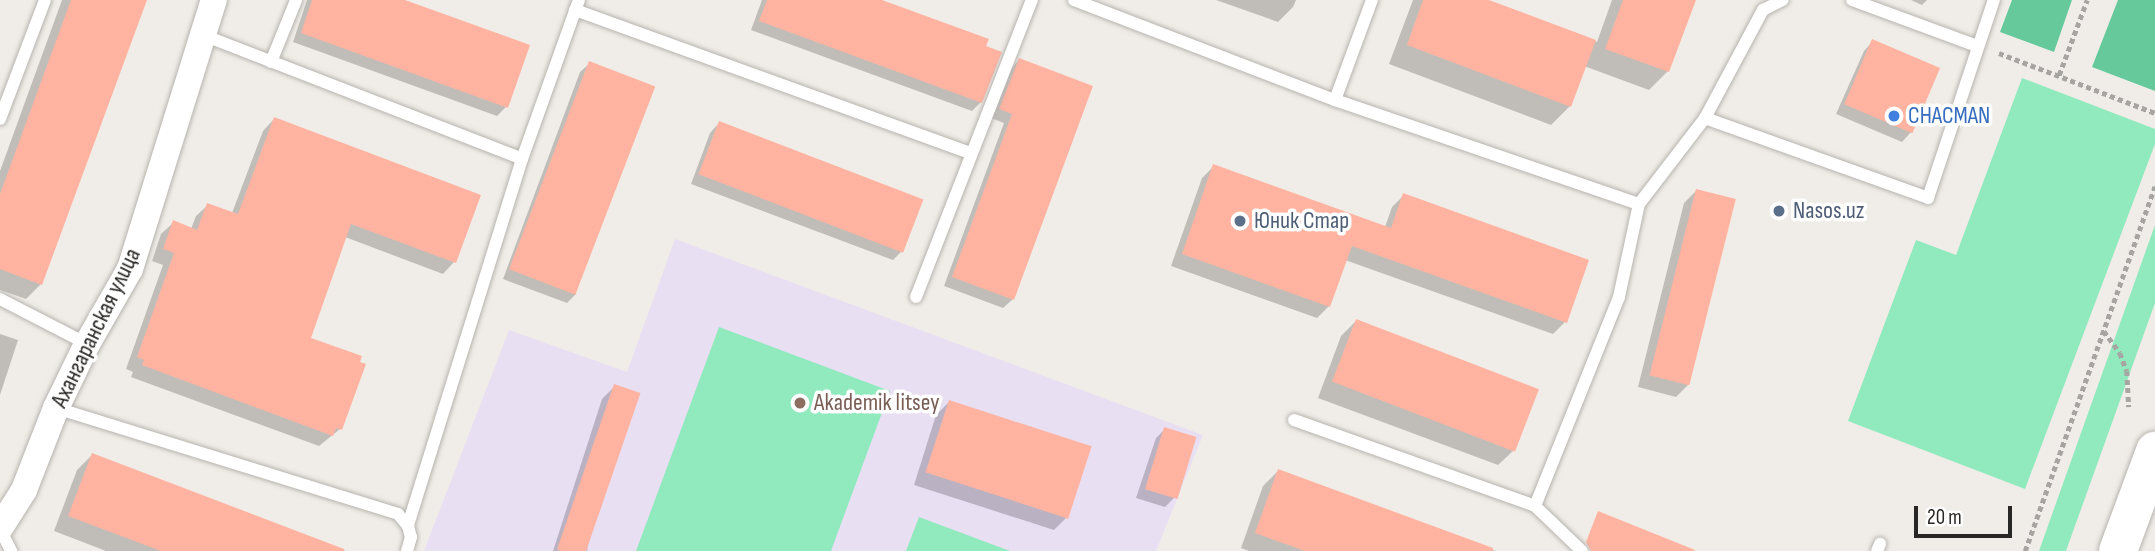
<!DOCTYPE html>
<html>
<head>
<meta charset="utf-8">
<style>
  body { margin:0 }
  #map { position:relative; width:2155px; height:551px; overflow:hidden; background:#f0ede8; font-family:"Sofia Sans Condensed",sans-serif }
  div>[style] { position:absolute }
  [style*='--x'] { left:calc(var(--x)*1px); top:calc(var(--y)*1px); width:calc(var(--w)*1px); rotate:calc(var(--a)*1deg) }
  .education>* { inset:0; background:#e9dff3 }
  .green>* { inset:0; background:#91e9be }
  .forest>* { inset:0; background:#66c99b }
  .shadow>* { inset:0; background:#0003 }
  .building>* { inset:0; background:#ffb3a0; transform-origin:0 0 }
  .path>* { height:4.5px; margin-top:-2.25px; transform-origin:0; background:repeating-linear-gradient(90deg,#a7a5a1 0 5px,transparent 0 8.5px) }
  .roads { filter:drop-shadow(0 0 2px #b7b3ae) drop-shadow(0 0 2px #b7b3ae) }
  .lane>* { height:12px; margin:-6px; padding:0 6px; transform-origin:6px; border-radius:6px; background:#fff }
  .street>* { height:26px; margin:-13px; padding:0 13px; transform-origin:13px; border-radius:13px; background:#fff }
  .highway>* { height:38px; margin:-19px; padding:0 19px; transform-origin:19px; border-radius:19px; background:#fff }
  .dots>* { width:19px; height:19px; translate:-50% -50%; box-sizing:border-box; border:4px solid #fff; border-radius:50% }
  span { translate:-50% -50%; white-space:nowrap; text-align:center; line-height:1.15; -webkit-text-stroke:7px #fff; paint-order:stroke }
  .shop-label { font-size:24px; color:#366cbe }
  .left { translate:0 -50%; text-align:left }
  .service-label { font-size:24px; color:#4e5e75 }
  .street-label { font-size:24px; color:#292725 }
  .education-label { font-size:24px; color:#785e54 }
  .scale { position:absolute; left:1914px; top:506px; width:98px; height:32px; box-sizing:border-box; border:4px solid #292725; border-top:0; padding-left:9px; font-size:21px; line-height:24px; white-space:nowrap; color:#292725; -webkit-text-stroke:5px #fff; paint-order:stroke }
</style>
</head>
<body>
<div id="map">
  <div class="education">
    <i style="clip-path:polygon(675px 239px,1203px 435px,1156px 551px,424px 551px,509px 330px,627px 372px)"></i>
  </div>
  <div class="green">
    <i style="clip-path:polygon(2022px 78px,2155px 129px,2155px 144px,2025px 489px,1848px 421px,1916px 240px,1956px 255px)"></i>
    <i style="clip-path:polygon(2155px 225px,2155px 303px,2066px 551px,2039px 551px)"></i>
    <i style="clip-path:polygon(719px 327px,890px 391px,831px 551px,636px 551px)"></i>
    <i style="clip-path:polygon(919px 517px,1010px 551px,906px 551px)"></i>
  </div>
  <div class="forest">
    <i style="clip-path:polygon(2012px 0,2072px 0,2054px 52px,2000px 32px)"></i>
    <i style="clip-path:polygon(2118px 0,2155px 0,2155px 91px,2092px 67px)"></i>
  </div>
  <div class="shadow">
    <i style="clip-path:polygon(62px 0,145px 0,41px 284px,26px 299px,0 290px,0 171px)"></i>
    <i style="clip-path:polygon(307px 0,400px 0,506px 107px,497px 116px,293px 42px)"></i>
    <i style="clip-path:polygon(762px 0,877px 0,984px 47px,981px 102px,972px 111px,751px 30px)"></i>
    <i style="clip-path:polygon(1216px 0,1296px 0,1293px 7px,1278px 22px)"></i>
    <i style="clip-path:polygon(1413px 0,1484px 0,1597px 42px,1612px 0,1694px 0,1668px 71px,1649px 90px,1584px 66px,1570px 106px,1551px 125px,1389px 64px)"></i>
    <i style="clip-path:polygon(1911px 0,1927px 0,1922px 5px)"></i>
    <i style="clip-path:polygon(1873px 41px,1911px 132px,1902px 142px,1836px 114px,1864px 51px)"></i>
    <i style="clip-path:polygon(1019px 60px,1013px 299px,1003px 308px,944px 286px,1004px 123px,991px 118px,1010px 70px)"></i>
    <i style="clip-path:polygon(590px 63px,576px 294px,567px 303px,503px 279px,580px 72px)"></i>
    <i style="clip-path:polygon(274px 119px,479px 196px,454px 262px,443px 274px,345px 237px,308px 339px,363px 365px,340px 429px,319px 446px,131px 377px,133px 372px,126px 369px,163px 265px,152px 261px,161px 234px,173px 223px,191px 229px,196px 216px,208px 205px,232px 213px,263px 131px)"></i>
    <i style="clip-path:polygon(719px 123px,902px 251px,893px 260px,691px 184px,710px 133px)"></i>
    <i style="clip-path:polygon(1214px 166px,1385px 227px,1392px 207px,1404px 195px,1565px 322px,1553px 334px,1345px 260px,1329px 306px,1317px 318px,1171px 266px,1202px 178px)"></i>
    <i style="clip-path:polygon(1696px 191px,1689px 384px,1676px 397px,1638px 387px,1684px 203px)"></i>
    <i style="clip-path:polygon(1356px 321px,1514px 450px,1498px 465px,1318px 398px,1341px 336px)"></i>
    <i style="clip-path:polygon(0 334px,18px 340px,0 395px)"></i>
    <i style="clip-path:polygon(615px 386px,587px 551px,553px 551px,602px 399px)"></i>
    <i style="clip-path:polygon(949px 402px,1067px 517px,1054px 530px,914px 485px,936px 415px)"></i>
    <i style="clip-path:polygon(1165px 429px,1174px 498px,1165px 507px,1136px 498px,1156px 438px)"></i>
    <i style="clip-path:polygon(92px 455px,346px 551px,106px 551px,54px 531px,77px 470px)"></i>
    <i style="clip-path:polygon(1278px 471px,1496px 551px,1249px 551px,1241px 548px,1263px 486px)"></i>
  </div>
  <div class="building">
    <i style="clip-path:polygon(71px 0,147px 0,42px 285px,0 269px,0 194px)"></i>
    <i style="clip-path:polygon(312px 0,405px 0,530px 45px,508px 108px,301px 33px)"></i>
    <i style="clip-path:polygon(767px 0,882px 0,989px 39px,986px 46px,1002px 52px,982px 103px,759px 21px)"></i>
    <i style="clip-path:polygon(1423px 0,1489px 0,1596px 40px,1571px 107px,1407px 45px)"></i>
    <i style="clip-path:polygon(1623px 0,1696px 0,1669px 72px,1605px 49px)"></i>
    <i style="left:1872px;top:39px;width:74px;height:71px;rotate:23deg"></i>
    <i style="clip-path:polygon(1019px 58px,1093px 86px,1014px 300px,952px 277px,1012px 114px,999px 109px)"></i>
    <i style="left:589px;top:61px;width:71px;height:223px;rotate:21deg"></i>
    <i style="clip-path:polygon(274px 117px,481px 195px,456px 263px,351px 224px,311px 338px,362px 356px,360px 362px,366px 364px,342px 430px,336px 428px,333px 436px,142px 365px,144px 360px,137px 357px,174px 253px,163px 249px,173px 220px,197px 230px,207px 203px,238px 214px)"></i>
    <i style="left:719px;top:121px;width:219px;height:57px;rotate:21deg"></i>
    <i style="clip-path:polygon(1213px 164px,1391px 228px,1403px 193px,1589px 260px,1567px 323px,1352px 246px,1330px 307px,1182px 254px)"></i>
    <i style="left:1696px;top:189px;width:41px;height:192px;rotate:14deg"></i>
    <i style="left:1356px;top:319px;width:196px;height:67px;rotate:21deg"></i>
    <i style="left:614px;top:384px;width:28px;height:175px;rotate:19deg"></i>
    <i style="left:949px;top:400px;width:150px;height:76px;rotate:18deg"></i>
    <i style="left:1164px;top:427px;width:34px;height:65px;rotate:17deg"></i>
    <i style="clip-path:polygon(92px 453px,344px 549px,344px 551px,161px 551px,68px 516px)"></i>
    <i style="clip-path:polygon(1278px 469px,1493px 548px,1493px 551px,1305px 551px,1255px 533px)"></i>
    <i style="clip-path:polygon(1598px 511px,1695px 550px,1694px 551px,1591px 551px,1586px 542px)"></i>
  </div>
  <div class="path">
    <i style="--x:1999;--y:53;--w:167;--a:21"></i>
    <i style="--x:2059;--y:75;--w:80;--a:-69.5"></i>
    <i style="--x:2104;--y:331;--w:27;--a:54"></i>
    <i style="--x:2120;--y:353;--w:19;--a:69"></i>
    <i style="--x:2127;--y:371;--w:36;--a:87"></i>
    <i style="--x:2025;--y:551;--w:387;--a:-70.4"></i>
  </div>
  <div class="roads">
    <div class="lane">
      <i style="--x:1074;--y:0;--w:280;--a:21"></i>
      <i style="--x:1335;--y:100;--w:321;--a:18.9"></i>
      <i style="--x:1639;--y:204;--w:108;--a:-52.5"></i>
      <i style="--x:1705;--y:118;--w:123;--a:-61.8"></i>
      <i style="--x:1763;--y:10;--w:22;--a:-27"></i>
      <i style="--x:1852;--y:0;--w:133;--a:20.2"></i>
      <i style="--x:575;--y:10;--w:420;--a:19.9"></i>
      <i style="--x:203;--y:35;--w:342;--a:21.2"></i>
      <i style="--x:522;--y:159;--w:384;--a:107.3"></i>
      <i style="--x:271;--y:62;--w:67;--a:-68"></i>
      <i style="--x:1335;--y:100;--w:107;--a:-69.7"></i>
      <i style="--x:1705;--y:118;--w:237;--a:19.7"></i>
      <i style="--x:1928;--y:198;--w:209;--a:-71.6"></i>
      <i style="--x:0;--y:119;--w:127;--a:-69.3"></i>
      <i style="--x:522;--y:159;--w:169;--a:-70.3"></i>
      <i style="--x:916;--y:297;--w:319;--a:-68.7"></i>
      <i style="--x:0;--y:299;--w:98;--a:27.3"></i>
      <i style="--x:56;--y:408;--w:358;--a:17.2"></i>
      <i style="--x:398;--y:514;--w:16;--a:50"></i>
      <i style="--x:408;--y:526;--w:11;--a:75"></i>
      <i style="--x:411;--y:537;--w:15;--a:106"></i>
      <i style="--x:1294;--y:420;--w:256;--a:19.6"></i>
      <i style="--x:1535;--y:506;--w:65;--a:43.8"></i>
      <i style="--x:1535;--y:506;--w:225;--a:-68.1"></i>
      <i style="--x:1619;--y:297;--w:95;--a:-77.9"></i>
      <i style="--x:0;--y:529;--w:25;--a:63"></i>
      <i style="--x:1877;--y:551;--w:8;--a:-67"></i>
    </div>
    <div class="street">
      <i style="--x:0;--y:528;--w:45;--a:-57.7"></i>
      <i style="--x:24;--y:490;--w:88;--a:-68.7"></i>
      <i style="--x:56;--y:408;--w:71;--a:-64.2"></i>
      <i style="--x:87;--y:344;--w:86;--a:-60.2"></i>
      <i style="--x:130;--y:269;--w:282;--a:-72.7"></i>
    </div>
    <div class="highway">
      <i style="--x:2118;--y:551;--w:107;--a:-69.7"></i>
    </div>
  </div>
  <div class="dots">
    <i style="left:1894px;top:116px;background:#3f7fe0"></i>
    <i style="left:1779px;top:211px;background:#5c6f8a"></i>
    <i style="left:1240px;top:221px;background:#5c6f8a"></i>
    <i style="left:800px;top:403px;background:#8d6e63"></i>
  </div>
  <div class="shop-label">
    <span class="left" style="left:1908px;top:116px">CHACMAN</span>
  </div>
  <div class="service-label">
    <span class="left" style="left:1793px;top:211px">Nasos.uz</span>
    <span class="left" style="left:1254px;top:221px">Юник Стар</span>
  </div>
  <div class="street-label">
    <span style="left:96px;top:328px;rotate:-64deg">Ахангаранская улица</span>
  </div>
  <div class="education-label">
    <span class="left" style="left:814px;top:403px">Akademik litsey</span>
  </div>
  <div class="scale">20 m</div>
</div>
</body>
</html>
